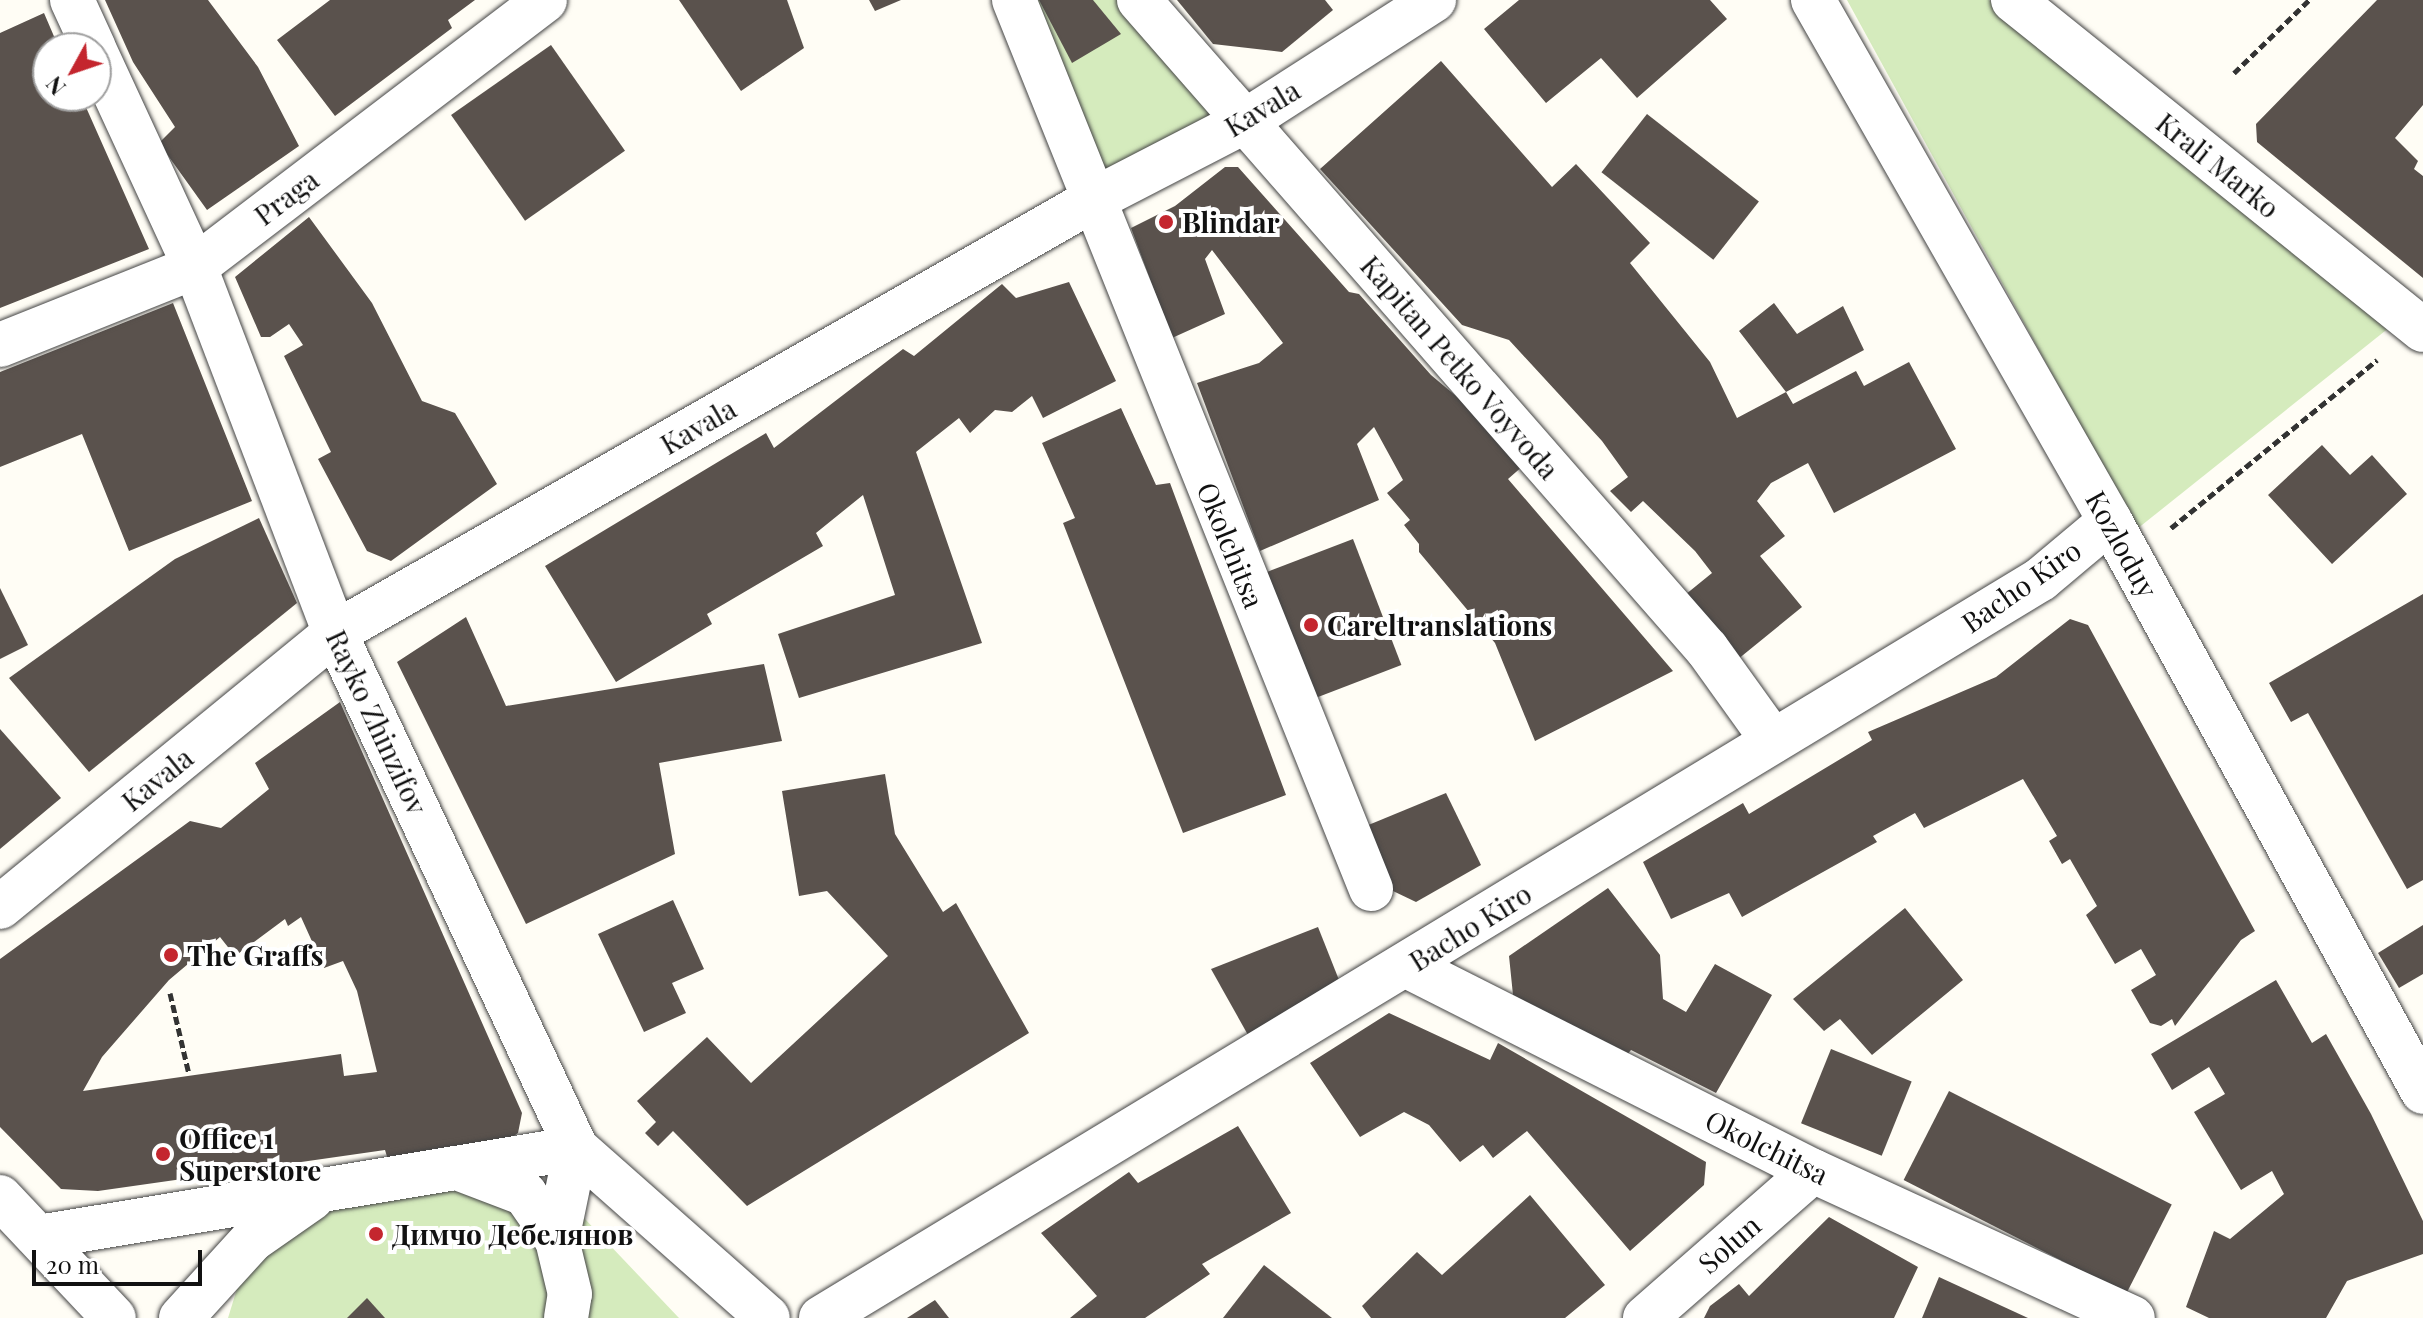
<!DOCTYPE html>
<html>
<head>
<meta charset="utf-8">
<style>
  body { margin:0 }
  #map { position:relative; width:2423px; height:1318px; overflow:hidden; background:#fffdf5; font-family:"Playfair Display",serif }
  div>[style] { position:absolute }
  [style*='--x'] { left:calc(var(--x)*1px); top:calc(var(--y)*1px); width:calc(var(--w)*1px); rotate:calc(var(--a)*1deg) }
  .green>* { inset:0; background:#d5ebbd }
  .building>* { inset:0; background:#5a524d; transform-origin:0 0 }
  .path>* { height:5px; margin-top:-2.5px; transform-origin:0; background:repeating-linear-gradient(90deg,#333 0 8px,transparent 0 12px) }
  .roads { filter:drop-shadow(0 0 2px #444) drop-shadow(0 0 2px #444) }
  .minor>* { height:44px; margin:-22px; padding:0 22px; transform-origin:22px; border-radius:22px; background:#fff }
  .dots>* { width:22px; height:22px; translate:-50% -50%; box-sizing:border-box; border:4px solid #fff; border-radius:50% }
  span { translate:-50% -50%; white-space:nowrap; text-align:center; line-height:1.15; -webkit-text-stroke:8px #fff; paint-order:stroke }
  .street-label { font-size:28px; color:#111 }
  .poi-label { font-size:28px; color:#111; font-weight:700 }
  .left { translate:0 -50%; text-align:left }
  .north { position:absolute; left:32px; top:32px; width:80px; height:80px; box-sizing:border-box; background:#fff; border:2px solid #a0a0a0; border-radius:50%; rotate:230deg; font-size:22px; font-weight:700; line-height:32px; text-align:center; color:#111 }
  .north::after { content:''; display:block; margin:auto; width:28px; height:36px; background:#c4262e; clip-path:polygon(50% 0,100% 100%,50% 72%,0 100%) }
  .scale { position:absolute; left:32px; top:1250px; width:170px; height:36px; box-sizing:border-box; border:4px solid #111; border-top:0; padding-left:10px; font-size:24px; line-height:28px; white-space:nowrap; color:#111; -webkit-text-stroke:6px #fff; paint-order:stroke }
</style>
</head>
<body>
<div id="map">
  <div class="green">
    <i style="clip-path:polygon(1011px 0,1139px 0,1244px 122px,1091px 201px)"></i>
    <i style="clip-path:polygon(1847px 0,1989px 0,2390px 327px,2137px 529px)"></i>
    <i style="clip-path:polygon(457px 1168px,565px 1198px,679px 1318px,228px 1318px,252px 1240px,301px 1203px)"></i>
  </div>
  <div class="building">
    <i style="clip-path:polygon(105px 0,208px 0,258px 67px,299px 146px,207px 210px,159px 143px,175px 127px,133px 62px)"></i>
    <i style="clip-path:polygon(330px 0,475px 0,448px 20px,452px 28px,335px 116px,277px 40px)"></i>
    <i style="clip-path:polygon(679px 0,787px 0,804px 48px,741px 91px)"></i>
    <i style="clip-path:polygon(869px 0,901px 0,875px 11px)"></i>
    <i style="clip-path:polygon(1039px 0,1093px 0,1121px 34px,1072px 63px)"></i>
    <i style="clip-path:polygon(1177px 0,1325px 0,1333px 10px,1282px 52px,1213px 44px)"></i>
    <i style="clip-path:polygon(1519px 0,1710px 0,1727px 19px,1637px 98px,1601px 58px,1546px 103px,1484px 29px)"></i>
    <i style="clip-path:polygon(2377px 0,2423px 0,2423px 105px,2395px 138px,2418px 161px,2414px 169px,2423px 176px,2423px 278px,2257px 142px,2256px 124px)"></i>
    <i style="clip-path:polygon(44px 13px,59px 48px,48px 48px,48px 96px,81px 96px,149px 249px,0 308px,0 33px)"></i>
    <i style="left:551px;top:45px;width:129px;height:122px;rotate:55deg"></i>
    <i style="clip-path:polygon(1441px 61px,1552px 187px,1576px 164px,1650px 243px,1630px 263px,1710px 362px,1737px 418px,1786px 392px,1793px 404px,1856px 371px,1864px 386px,1909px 362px,1956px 449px,1834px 513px,1808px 463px,1771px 483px,1757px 501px,1785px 536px,1760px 556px,1802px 607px,1732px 664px,1680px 599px,1712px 573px,1695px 551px,1643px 501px,1631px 512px,1610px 491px,1628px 477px,1602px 441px,1509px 340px,1462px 325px,1320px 169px)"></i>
    <i style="left:1647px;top:114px;width:142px;height:74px;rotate:38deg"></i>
    <i style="clip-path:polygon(1225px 167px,1238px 167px,1349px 292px,1359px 294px,1431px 375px,1488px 423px,1524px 465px,1508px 479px,1673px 671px,1535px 741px,1495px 643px,1419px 552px,1419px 544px,1404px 525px,1410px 520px,1387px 493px,1403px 480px,1374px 427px,1357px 444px,1379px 500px,1260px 551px,1197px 383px,1259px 363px,1283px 343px,1212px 250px,1205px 259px,1225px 314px,1172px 338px,1131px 228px,1175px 206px)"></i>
    <i style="clip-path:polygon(309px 217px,372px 303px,422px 401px,455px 413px,497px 484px,391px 561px,367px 551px,318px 459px,331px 452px,284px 356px,303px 345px,289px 324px,270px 337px,261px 337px,235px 277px)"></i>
    <i style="clip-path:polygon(1069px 282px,1116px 381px,1043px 418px,1032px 396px,1012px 412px,995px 410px,970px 433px,959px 418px,916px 452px,982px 643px,799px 698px,778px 634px,895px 595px,863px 495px,816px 533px,823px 546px,707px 614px,712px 624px,616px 682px,545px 566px,766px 433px,774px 448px,903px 349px,914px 356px,1002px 284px,1016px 298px)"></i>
    <i style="clip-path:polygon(173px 303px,252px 501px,129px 551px,82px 434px,0 467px,0 372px)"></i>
    <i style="clip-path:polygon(1774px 303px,1797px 334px,1843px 306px,1864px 350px,1786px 392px,1739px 331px)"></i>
    <i style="clip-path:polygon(1121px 408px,1156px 485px,1170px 483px,1286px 795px,1183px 833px,1063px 523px,1075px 518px,1042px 443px)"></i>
    <i style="clip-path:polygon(2322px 445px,2350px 475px,2372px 455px,2407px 494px,2332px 564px,2268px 495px)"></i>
    <i style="clip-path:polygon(259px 518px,297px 603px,89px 772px,9px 678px,175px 559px)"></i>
    <i style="left:1353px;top:539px;width:135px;height:92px;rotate:69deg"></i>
    <i style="clip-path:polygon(0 588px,28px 645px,0 659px)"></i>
    <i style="clip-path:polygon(2423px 594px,2423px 880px,2407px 889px,2308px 713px,2291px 722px,2269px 683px)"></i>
    <i style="clip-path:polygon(466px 617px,506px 706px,764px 664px,782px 741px,659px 763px,675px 854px,526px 924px,397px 662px)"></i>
    <i style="clip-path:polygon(2070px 619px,2088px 625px,2255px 931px,2241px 940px,2175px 1026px,2172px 1019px,2161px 1026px,2150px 1023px,2131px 990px,2156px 975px,2141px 949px,2115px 964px,2086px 915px,2097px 906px,2070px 859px,2062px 864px,2049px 841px,2057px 836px,2023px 779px,1924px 828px,1915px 813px,1873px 836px,1877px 842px,1742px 917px,1729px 893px,1671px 919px,1643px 862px,1743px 803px,1749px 814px,1872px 740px,1868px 732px,1996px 677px)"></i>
    <i style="clip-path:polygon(evenodd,340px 702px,522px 1113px,518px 1133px,500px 1146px,389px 1163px,385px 1150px,98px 1191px,61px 1189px,0 1127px,0 959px,190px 821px,221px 828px,269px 789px,255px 763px,340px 702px,301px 917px,324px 968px,343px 961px,357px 991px,377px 1072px,344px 1076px,341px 1054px,83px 1091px,102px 1057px,169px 980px,220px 937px,235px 956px,285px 919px,288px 926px,301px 917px)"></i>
    <i style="clip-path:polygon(0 729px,61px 798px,0 849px)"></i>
    <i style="clip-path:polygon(885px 774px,895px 834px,943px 912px,956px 903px,1029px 1033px,747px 1206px,673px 1131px,658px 1146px,645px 1133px,656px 1122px,637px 1101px,707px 1037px,751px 1083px,888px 956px,827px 891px,799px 896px,782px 791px)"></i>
    <i style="clip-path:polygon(1446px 793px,1481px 865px,1416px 902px,1393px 891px,1366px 826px)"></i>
    <i style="clip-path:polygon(1608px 888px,1660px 955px,1663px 999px,1686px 1012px,1715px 964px,1772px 995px,1716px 1093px,1631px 1050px,1626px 1056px,1513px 995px,1509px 956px)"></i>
    <i style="clip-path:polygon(673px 900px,704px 969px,672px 983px,686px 1013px,644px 1032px,598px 934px)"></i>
    <i style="clip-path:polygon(1905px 908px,1963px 980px,1872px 1055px,1840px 1019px,1824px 1031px,1793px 999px)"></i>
    <i style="clip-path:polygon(2423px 925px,2423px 974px,2399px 988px,2378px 953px)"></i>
    <i style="clip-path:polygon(1318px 927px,1341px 985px,1248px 1035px,1211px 969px)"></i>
    <i style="clip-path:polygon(2276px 980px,2312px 1043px,2326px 1034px,2371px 1114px,2423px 1221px,2423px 1254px,2347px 1281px,2326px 1318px,2209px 1318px,2186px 1307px,2214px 1231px,2230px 1239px,2284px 1194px,2272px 1171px,2241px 1190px,2194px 1112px,2225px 1094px,2209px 1067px,2172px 1090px,2151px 1054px)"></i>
    <i style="clip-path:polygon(1389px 1013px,1490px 1060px,1498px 1043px,1706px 1162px,1704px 1185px,1630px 1251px,1527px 1131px,1493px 1158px,1483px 1145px,1460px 1162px,1429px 1125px,1404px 1112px,1360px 1137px,1310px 1063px)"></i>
    <i style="left:1831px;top:1049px;width:87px;height:80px;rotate:22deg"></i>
    <i style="left:1949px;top:1091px;width:250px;height:100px;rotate:27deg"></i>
    <i style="clip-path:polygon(1238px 1126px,1291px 1213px,1202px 1264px,1210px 1274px,1145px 1318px,1070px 1318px,1097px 1296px,1041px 1233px,1129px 1172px,1138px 1183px)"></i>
    <i style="clip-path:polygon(1530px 1195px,1605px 1285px,1565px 1318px,1371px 1318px,1362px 1306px,1417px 1252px,1442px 1275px)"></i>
    <i style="clip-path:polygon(1829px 1217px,1918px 1267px,1894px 1318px,1704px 1318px,1710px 1306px,1739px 1284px,1749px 1296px)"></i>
    <i style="clip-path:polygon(1264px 1265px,1332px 1318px,1223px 1318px)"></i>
    <i style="clip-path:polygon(1939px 1277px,2028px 1318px,1922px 1318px)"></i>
    <i style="clip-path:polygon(367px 1298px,385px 1318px,347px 1318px)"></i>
    <i style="clip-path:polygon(935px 1300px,949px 1318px,907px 1318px)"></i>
  </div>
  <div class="path">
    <i style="--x:2234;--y:73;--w:105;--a:-44.2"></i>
    <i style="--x:2171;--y:528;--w:266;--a:-39.2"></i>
    <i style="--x:170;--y:993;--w:83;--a:76.8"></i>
  </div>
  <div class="roads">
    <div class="minor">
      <i style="--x:72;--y:0;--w:53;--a:65.4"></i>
      <i style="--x:1014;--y:0;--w:958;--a:68.12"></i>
      <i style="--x:1139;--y:0;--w:862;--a:48.81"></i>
      <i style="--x:1707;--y:649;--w:113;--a:54.3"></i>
      <i style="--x:1813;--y:0;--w:600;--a:60.31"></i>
      <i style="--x:2110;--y:521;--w:651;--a:61.27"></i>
      <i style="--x:2013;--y:0;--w:526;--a:38.83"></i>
      <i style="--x:96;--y:53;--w:236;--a:65.2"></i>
      <i style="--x:195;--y:267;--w:392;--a:69.1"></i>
      <i style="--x:335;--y:633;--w:569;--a:64.92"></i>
      <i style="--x:576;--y:1148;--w:256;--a:41.5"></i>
      <i style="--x:0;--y:345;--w:210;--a:-21.8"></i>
      <i style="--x:195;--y:267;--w:440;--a:-37.3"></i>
      <i style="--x:0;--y:907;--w:433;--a:-39.3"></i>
      <i style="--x:335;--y:633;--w:871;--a:-29.74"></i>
      <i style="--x:1091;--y:201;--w:172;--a:-27.3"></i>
      <i style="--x:1244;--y:122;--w:226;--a:-32.7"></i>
      <i style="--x:1407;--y:966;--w:455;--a:26.8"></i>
      <i style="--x:1813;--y:1171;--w:352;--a:24.7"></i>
      <i style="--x:457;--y:1168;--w:73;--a:20.9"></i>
      <i style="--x:525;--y:1194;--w:56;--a:55.2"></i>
      <i style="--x:0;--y:1197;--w:166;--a:46.7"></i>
      <i style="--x:39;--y:1237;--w:544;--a:-9.41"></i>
      <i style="--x:181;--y:1318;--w:105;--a:-47.7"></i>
      <i style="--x:252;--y:1240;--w:73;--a:-35"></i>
      <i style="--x:566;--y:1318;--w:24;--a:-81"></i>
      <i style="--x:570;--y:1294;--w:56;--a:-103.5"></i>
      <i style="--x:557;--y:1240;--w:94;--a:-78.3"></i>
      <i style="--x:821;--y:1318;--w:1426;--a:-31.2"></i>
      <i style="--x:2041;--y:579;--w:90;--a:-40"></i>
      <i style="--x:1645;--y:1318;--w:223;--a:-41.2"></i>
    </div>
  </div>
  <div class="dots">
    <i style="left:1166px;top:222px;background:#c4262e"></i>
    <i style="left:1311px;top:625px;background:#c4262e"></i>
    <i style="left:171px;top:955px;background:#c4262e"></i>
    <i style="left:163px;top:1154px;background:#c4262e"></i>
    <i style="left:376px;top:1234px;background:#c4262e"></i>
  </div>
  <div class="street-label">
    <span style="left:1262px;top:108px;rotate:-31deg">Kavala</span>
    <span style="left:2218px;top:165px;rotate:39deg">Krali Marko</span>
    <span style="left:286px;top:197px;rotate:-37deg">Praga</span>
    <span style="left:1460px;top:367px;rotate:49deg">Kapitan Petko Voyvoda</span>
    <span style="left:698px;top:426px;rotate:-30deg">Kavala</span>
    <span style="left:2122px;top:544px;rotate:61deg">Kozloduy</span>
    <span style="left:1231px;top:545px;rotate:68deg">Okolchitsa</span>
    <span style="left:2021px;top:586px;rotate:-35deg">Bacho Kiro</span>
    <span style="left:377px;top:722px;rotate:65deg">Rayko Zhinzifov</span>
    <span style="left:157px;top:779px;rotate:-39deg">Kavala</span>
    <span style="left:1470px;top:927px;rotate:-32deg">Bacho Kiro</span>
    <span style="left:1767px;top:1147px;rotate:26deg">Okolchitsa</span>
    <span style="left:1729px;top:1244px;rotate:-41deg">Solun</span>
  </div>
  <div class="poi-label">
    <span class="left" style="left:1182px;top:222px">Blindar</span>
    <span class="left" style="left:1327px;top:625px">Careltranslations</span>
    <span class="left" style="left:187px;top:955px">The Graffs</span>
    <span class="left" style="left:179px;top:1154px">Office 1<br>Superstore</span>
    <span class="left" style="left:392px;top:1234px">Димчо Дебелянов</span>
  </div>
  <div class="north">N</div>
  <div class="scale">20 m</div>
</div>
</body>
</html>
